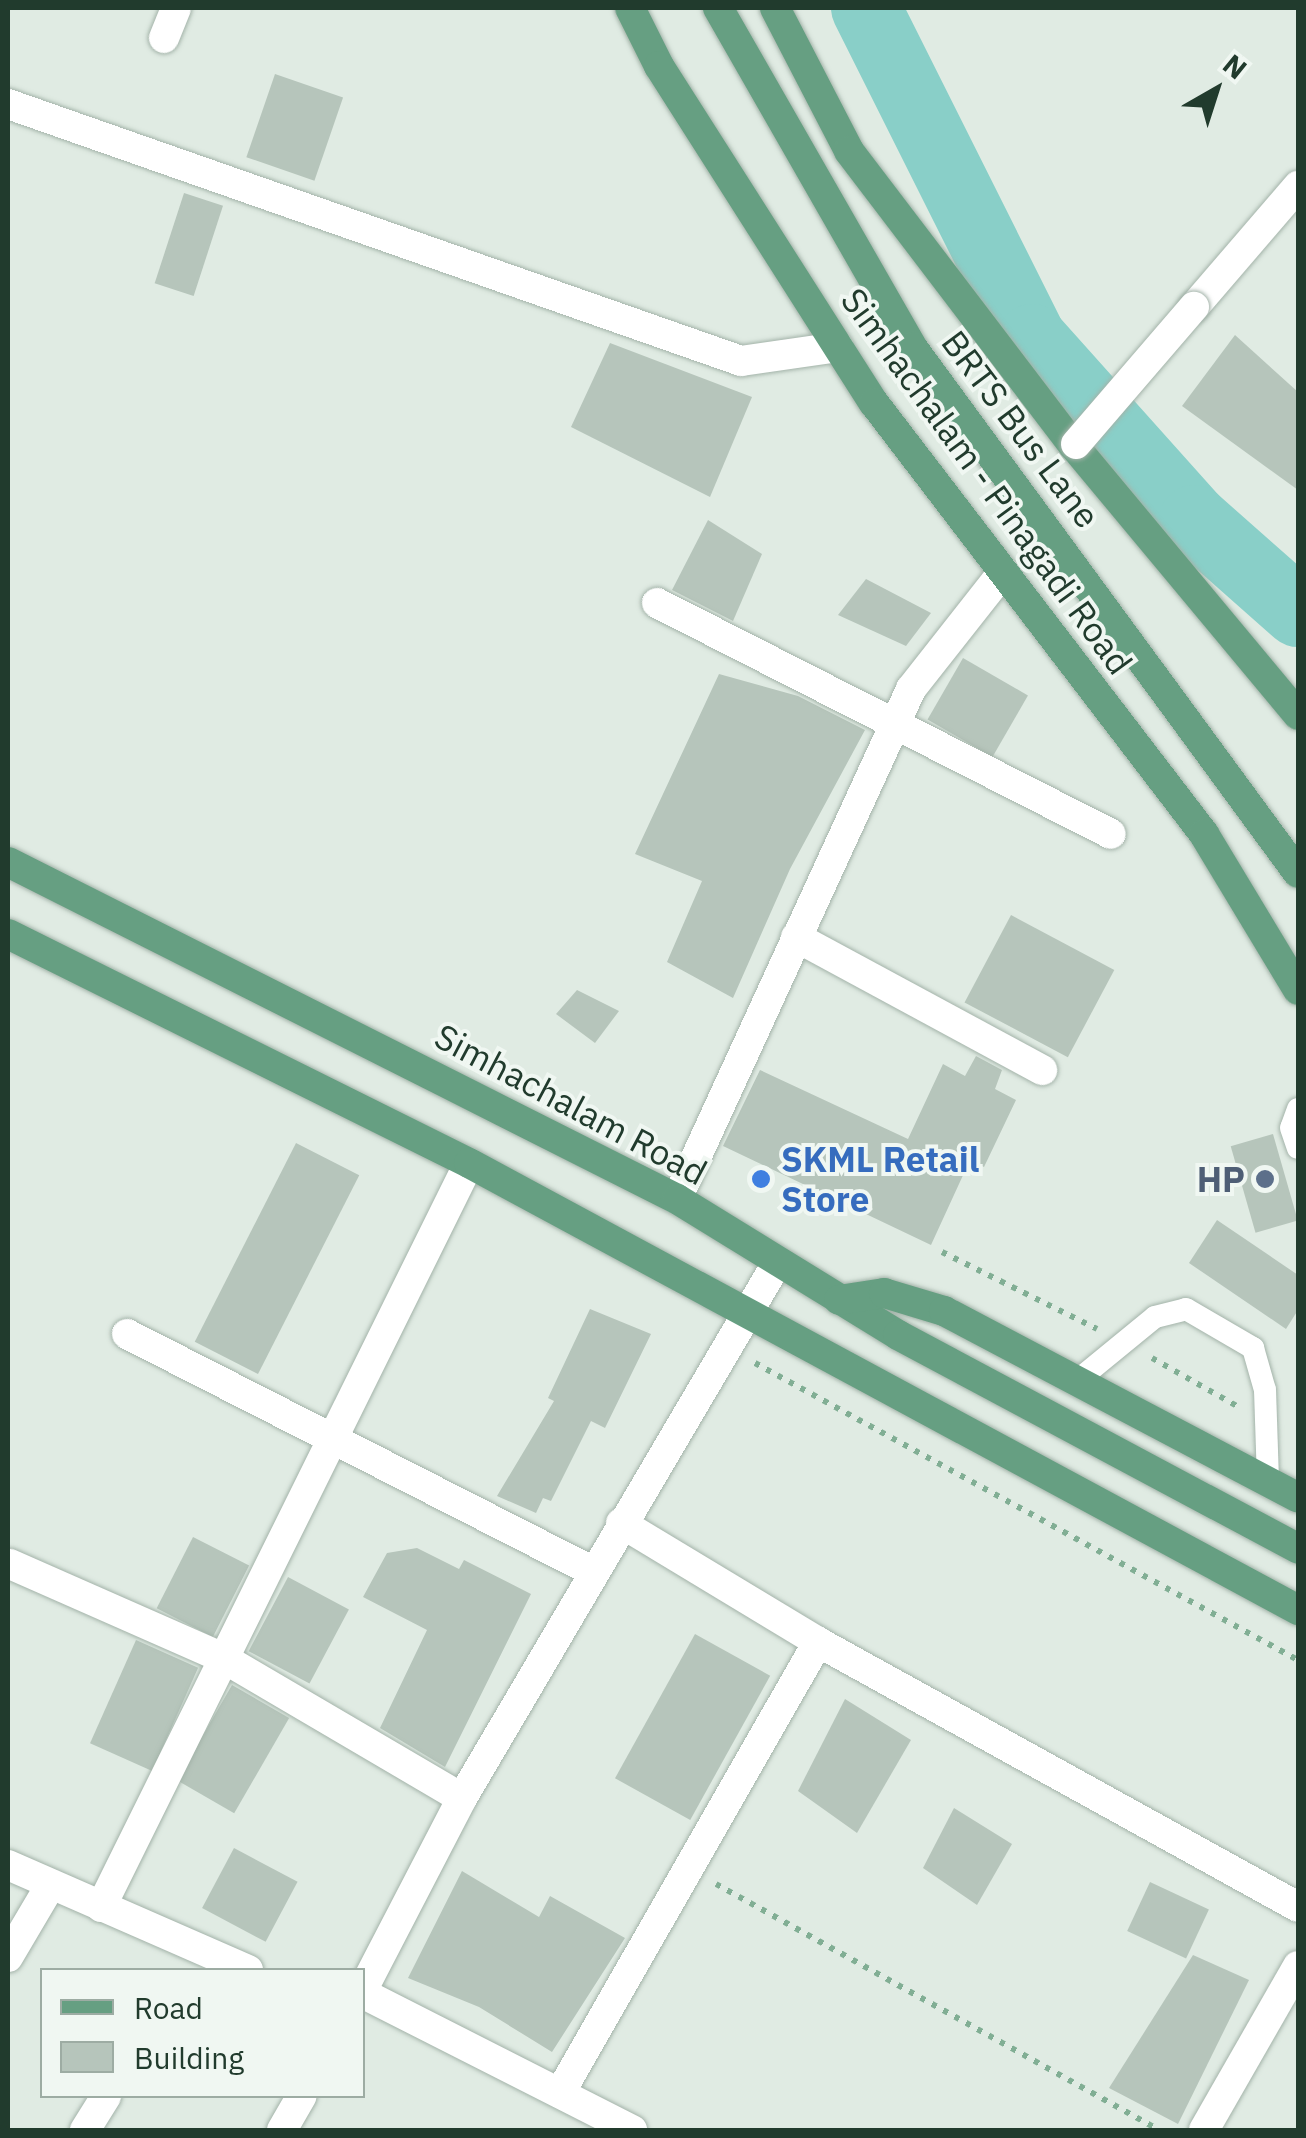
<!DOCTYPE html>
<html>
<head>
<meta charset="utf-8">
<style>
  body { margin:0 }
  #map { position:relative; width:1306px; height:2138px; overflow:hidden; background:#e0ebe3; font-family:"IBM Plex Sans",sans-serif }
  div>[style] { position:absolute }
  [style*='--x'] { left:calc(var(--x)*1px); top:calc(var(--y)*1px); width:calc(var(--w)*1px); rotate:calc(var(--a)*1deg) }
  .river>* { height:70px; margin:-35px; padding:0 35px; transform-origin:35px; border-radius:35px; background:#89cfc8 }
  .building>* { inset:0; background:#b6c5bb; transform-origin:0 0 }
  .path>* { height:6px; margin-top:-3px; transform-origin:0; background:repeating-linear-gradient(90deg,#81ae94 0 5px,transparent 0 13px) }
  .roads { filter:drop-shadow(0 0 2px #a3b3a9) drop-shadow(0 0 2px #a3b3a9) }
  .lane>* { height:22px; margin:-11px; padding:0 11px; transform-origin:11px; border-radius:11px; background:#fff }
  .street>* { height:30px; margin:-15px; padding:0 15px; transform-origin:15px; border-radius:15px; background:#fff }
  .primary>* { height:30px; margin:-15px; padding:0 15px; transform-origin:15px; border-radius:15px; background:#669f82 }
  .bridges { filter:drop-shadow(0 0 2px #a3b3a9) drop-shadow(0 0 2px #a3b3a9) }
  .street-bridge>* { height:30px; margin:-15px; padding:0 15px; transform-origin:15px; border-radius:15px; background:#fff }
  .dots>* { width:28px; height:28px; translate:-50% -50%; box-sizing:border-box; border:5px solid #f0f7f2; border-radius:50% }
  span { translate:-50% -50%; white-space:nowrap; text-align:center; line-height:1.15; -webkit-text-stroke:8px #f0f7f2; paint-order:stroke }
  .street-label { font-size:35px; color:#213b2d }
  .shop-label { font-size:35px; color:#366cbe; font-weight:700 }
  .left { translate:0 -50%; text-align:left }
  .service-label { font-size:35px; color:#4e5e75; font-weight:700 }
  .right { translate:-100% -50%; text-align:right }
  .frame { position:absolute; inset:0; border:10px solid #213b2d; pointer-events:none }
  .legend { position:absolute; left:40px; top:1968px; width:325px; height:130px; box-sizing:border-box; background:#f0f7f2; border:2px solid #9daca3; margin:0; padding:12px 18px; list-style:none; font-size:30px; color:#213b2d }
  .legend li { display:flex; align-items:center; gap:20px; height:50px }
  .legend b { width:50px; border:2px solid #9daca3 }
  .north { position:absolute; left:1166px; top:40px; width:100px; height:100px; -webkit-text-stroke:8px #f0f7f2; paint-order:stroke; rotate:39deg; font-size:28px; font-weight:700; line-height:40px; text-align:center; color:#213b2d }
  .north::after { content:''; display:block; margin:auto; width:35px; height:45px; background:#213b2d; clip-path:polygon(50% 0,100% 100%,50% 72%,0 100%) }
</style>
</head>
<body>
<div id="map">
  <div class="river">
    <i style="--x:866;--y:8;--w:370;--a:63.4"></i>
    <i style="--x:1032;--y:339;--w:243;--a:48.2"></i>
    <i style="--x:1194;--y:520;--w:139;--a:41.5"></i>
  </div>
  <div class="building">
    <i style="left:275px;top:74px;width:72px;height:88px;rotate:19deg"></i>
    <i style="left:184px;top:193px;width:41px;height:95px;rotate:18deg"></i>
    <i style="clip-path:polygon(1235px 335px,1298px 392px,1298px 490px,1182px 406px)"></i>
    <i style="clip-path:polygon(610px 343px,752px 397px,710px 497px,571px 427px)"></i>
    <i style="clip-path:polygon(708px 520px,762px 554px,733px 621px,672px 590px)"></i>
    <i style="clip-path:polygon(866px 579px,931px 613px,906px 646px,838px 615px)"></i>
    <i style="left:963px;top:658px;width:75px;height:71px;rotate:30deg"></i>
    <i style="clip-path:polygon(719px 674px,798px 696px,865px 730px,790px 869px,733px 998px,667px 962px,702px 881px,635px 854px)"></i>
    <i style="left:1011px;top:915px;width:117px;height:99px;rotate:28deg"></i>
    <i style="clip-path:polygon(577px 990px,619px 1011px,595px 1043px,556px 1014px)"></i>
    <i style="clip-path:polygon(976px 1056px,1002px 1070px,995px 1089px,1016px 1100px,984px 1167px,970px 1160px,931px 1245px,723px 1146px,760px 1070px,908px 1139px,943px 1064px,965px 1076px)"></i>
    <i style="left:1273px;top:1134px;width:90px;height:44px;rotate:74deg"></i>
    <i style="left:296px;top:1143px;width:71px;height:223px;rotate:27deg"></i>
    <i style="clip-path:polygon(1217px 1220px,1298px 1275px,1298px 1310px,1286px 1329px,1189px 1263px)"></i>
    <i style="clip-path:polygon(590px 1309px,651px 1334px,605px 1428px,591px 1421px,551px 1501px,543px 1498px,536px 1513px,497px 1496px,554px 1401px,548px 1398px)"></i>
    <i style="left:193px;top:1537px;width:63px;height:80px;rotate:27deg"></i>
    <i style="clip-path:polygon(417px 1548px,459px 1569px,464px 1560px,531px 1594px,445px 1767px,380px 1728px,427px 1630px,363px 1597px,387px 1553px)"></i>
    <i style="left:288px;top:1577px;width:69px;height:84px;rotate:28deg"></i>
    <i style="left:695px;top:1634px;width:86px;height:165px;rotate:29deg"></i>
    <i style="left:136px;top:1640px;width:68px;height:113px;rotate:24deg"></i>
    <i style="left:232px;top:1685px;width:66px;height:110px;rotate:30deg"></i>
    <i style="clip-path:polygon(845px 1699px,911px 1740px,857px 1833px,798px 1791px)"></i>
    <i style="clip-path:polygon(954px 1808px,1012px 1844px,977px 1905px,923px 1868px)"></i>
    <i style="left:234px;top:1848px;width:72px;height:68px;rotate:28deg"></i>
    <i style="clip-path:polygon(462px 1871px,539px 1917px,550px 1896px,625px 1938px,552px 2052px,479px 2007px,408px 1978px)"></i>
    <i style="left:1150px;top:1882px;width:65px;height:54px;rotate:25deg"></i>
    <i style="clip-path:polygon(1193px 1955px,1249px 1980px,1178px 2124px,1109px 2088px)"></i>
  </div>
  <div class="path">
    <i style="--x:942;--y:1252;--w:173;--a:26.4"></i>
    <i style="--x:1152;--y:1358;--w:98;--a:29.5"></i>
    <i style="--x:755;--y:1363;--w:619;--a:28.68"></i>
    <i style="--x:716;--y:1884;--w:507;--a:29.04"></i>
  </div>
  <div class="roads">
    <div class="lane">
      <i style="--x:1298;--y:1109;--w:20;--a:110"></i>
      <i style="--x:1291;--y:1128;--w:21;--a:71"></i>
      <i style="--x:1078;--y:1380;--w:99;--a:-39.3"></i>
      <i style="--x:1155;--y:1317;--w:32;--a:-14"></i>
      <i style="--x:1186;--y:1309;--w:78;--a:30.2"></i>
      <i style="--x:1253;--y:1348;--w:44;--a:74.1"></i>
      <i style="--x:1265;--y:1390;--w:90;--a:88.1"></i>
    </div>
    <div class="street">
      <i style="--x:164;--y:38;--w:32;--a:-68"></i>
      <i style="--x:8;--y:104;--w:777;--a:19.32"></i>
      <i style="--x:741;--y:361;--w:98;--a:-8.2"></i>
      <i style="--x:1194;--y:307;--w:160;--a:-49.3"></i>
      <i style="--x:657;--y:603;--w:509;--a:26.97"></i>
      <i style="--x:796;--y:937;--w:280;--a:28.4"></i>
      <i style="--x:677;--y:1199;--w:561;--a:-65.35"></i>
      <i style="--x:911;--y:689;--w:149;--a:-51.8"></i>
      <i style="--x:127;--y:1334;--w:524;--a:27.01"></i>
      <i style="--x:621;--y:1523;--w:230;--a:31.1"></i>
      <i style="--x:818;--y:1642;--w:548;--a:28.9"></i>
      <i style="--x:10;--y:1564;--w:233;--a:23.8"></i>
      <i style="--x:223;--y:1658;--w:277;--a:30.4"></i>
      <i style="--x:8;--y:1865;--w:262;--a:23.6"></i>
      <i style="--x:101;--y:1907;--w:830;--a:-63.68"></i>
      <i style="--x:8;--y:1957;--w:82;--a:-59.4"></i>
      <i style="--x:362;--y:1991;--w:217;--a:-62.6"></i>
      <i style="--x:462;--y:1798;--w:621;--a:-59.51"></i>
      <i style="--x:362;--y:1993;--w:303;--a:26.9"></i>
      <i style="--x:560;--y:2093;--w:520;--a:-60.23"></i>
      <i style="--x:85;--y:2130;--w:40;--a:-58"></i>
      <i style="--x:282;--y:2130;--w:39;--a:-60"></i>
      <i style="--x:1204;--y:2130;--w:189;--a:-60.2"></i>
    </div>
    <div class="primary">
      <i style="--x:630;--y:8;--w:65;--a:63.4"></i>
      <i style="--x:659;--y:66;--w:400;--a:57.5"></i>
      <i style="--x:874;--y:403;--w:543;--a:52.56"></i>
      <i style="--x:1204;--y:834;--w:182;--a:58.9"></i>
      <i style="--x:718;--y:8;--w:391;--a:60.2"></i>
      <i style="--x:912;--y:347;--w:652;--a:53.73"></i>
      <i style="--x:775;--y:8;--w:161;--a:62.6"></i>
      <i style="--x:849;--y:151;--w:371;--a:52.7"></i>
      <i style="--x:1074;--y:446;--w:350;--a:50.2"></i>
      <i style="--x:8;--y:862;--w:749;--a:26.74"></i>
      <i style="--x:677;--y:1199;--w:259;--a:31.6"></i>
      <i style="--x:898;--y:1335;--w:454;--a:28.1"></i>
      <i style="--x:8;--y:934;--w:515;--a:26.42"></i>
      <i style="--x:469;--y:1163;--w:942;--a:28.33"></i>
      <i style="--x:839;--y:1300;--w:46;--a:-8.8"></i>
      <i style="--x:884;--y:1293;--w:63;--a:16.7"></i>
      <i style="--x:944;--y:1311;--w:400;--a:27.8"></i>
    </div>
  </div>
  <div class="bridges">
    <div class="street-bridge">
      <i style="--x:1076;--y:444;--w:181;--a:-49.3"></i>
    </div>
  </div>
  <div class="dots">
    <i style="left:761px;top:1179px;background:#3f7fe0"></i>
    <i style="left:1265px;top:1179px;background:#5c6f8a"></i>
  </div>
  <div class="street-label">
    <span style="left:1021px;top:429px;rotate:53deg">BRTS Bus Lane</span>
    <span style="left:987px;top:481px;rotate:54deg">Simhachalam - Pinagadi Road</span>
    <span style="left:571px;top:1104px;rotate:28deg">Simhachalam Road</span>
  </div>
  <div class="shop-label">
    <span class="left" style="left:781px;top:1179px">SKML Retail<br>Store</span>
  </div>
  <div class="service-label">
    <span class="right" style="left:1245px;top:1179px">HP</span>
  </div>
  <div class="frame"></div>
  <ul class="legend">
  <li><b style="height:12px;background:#669f82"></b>Road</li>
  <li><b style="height:28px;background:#b6c5bb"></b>Building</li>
  </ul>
  <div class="north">N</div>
</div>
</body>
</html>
